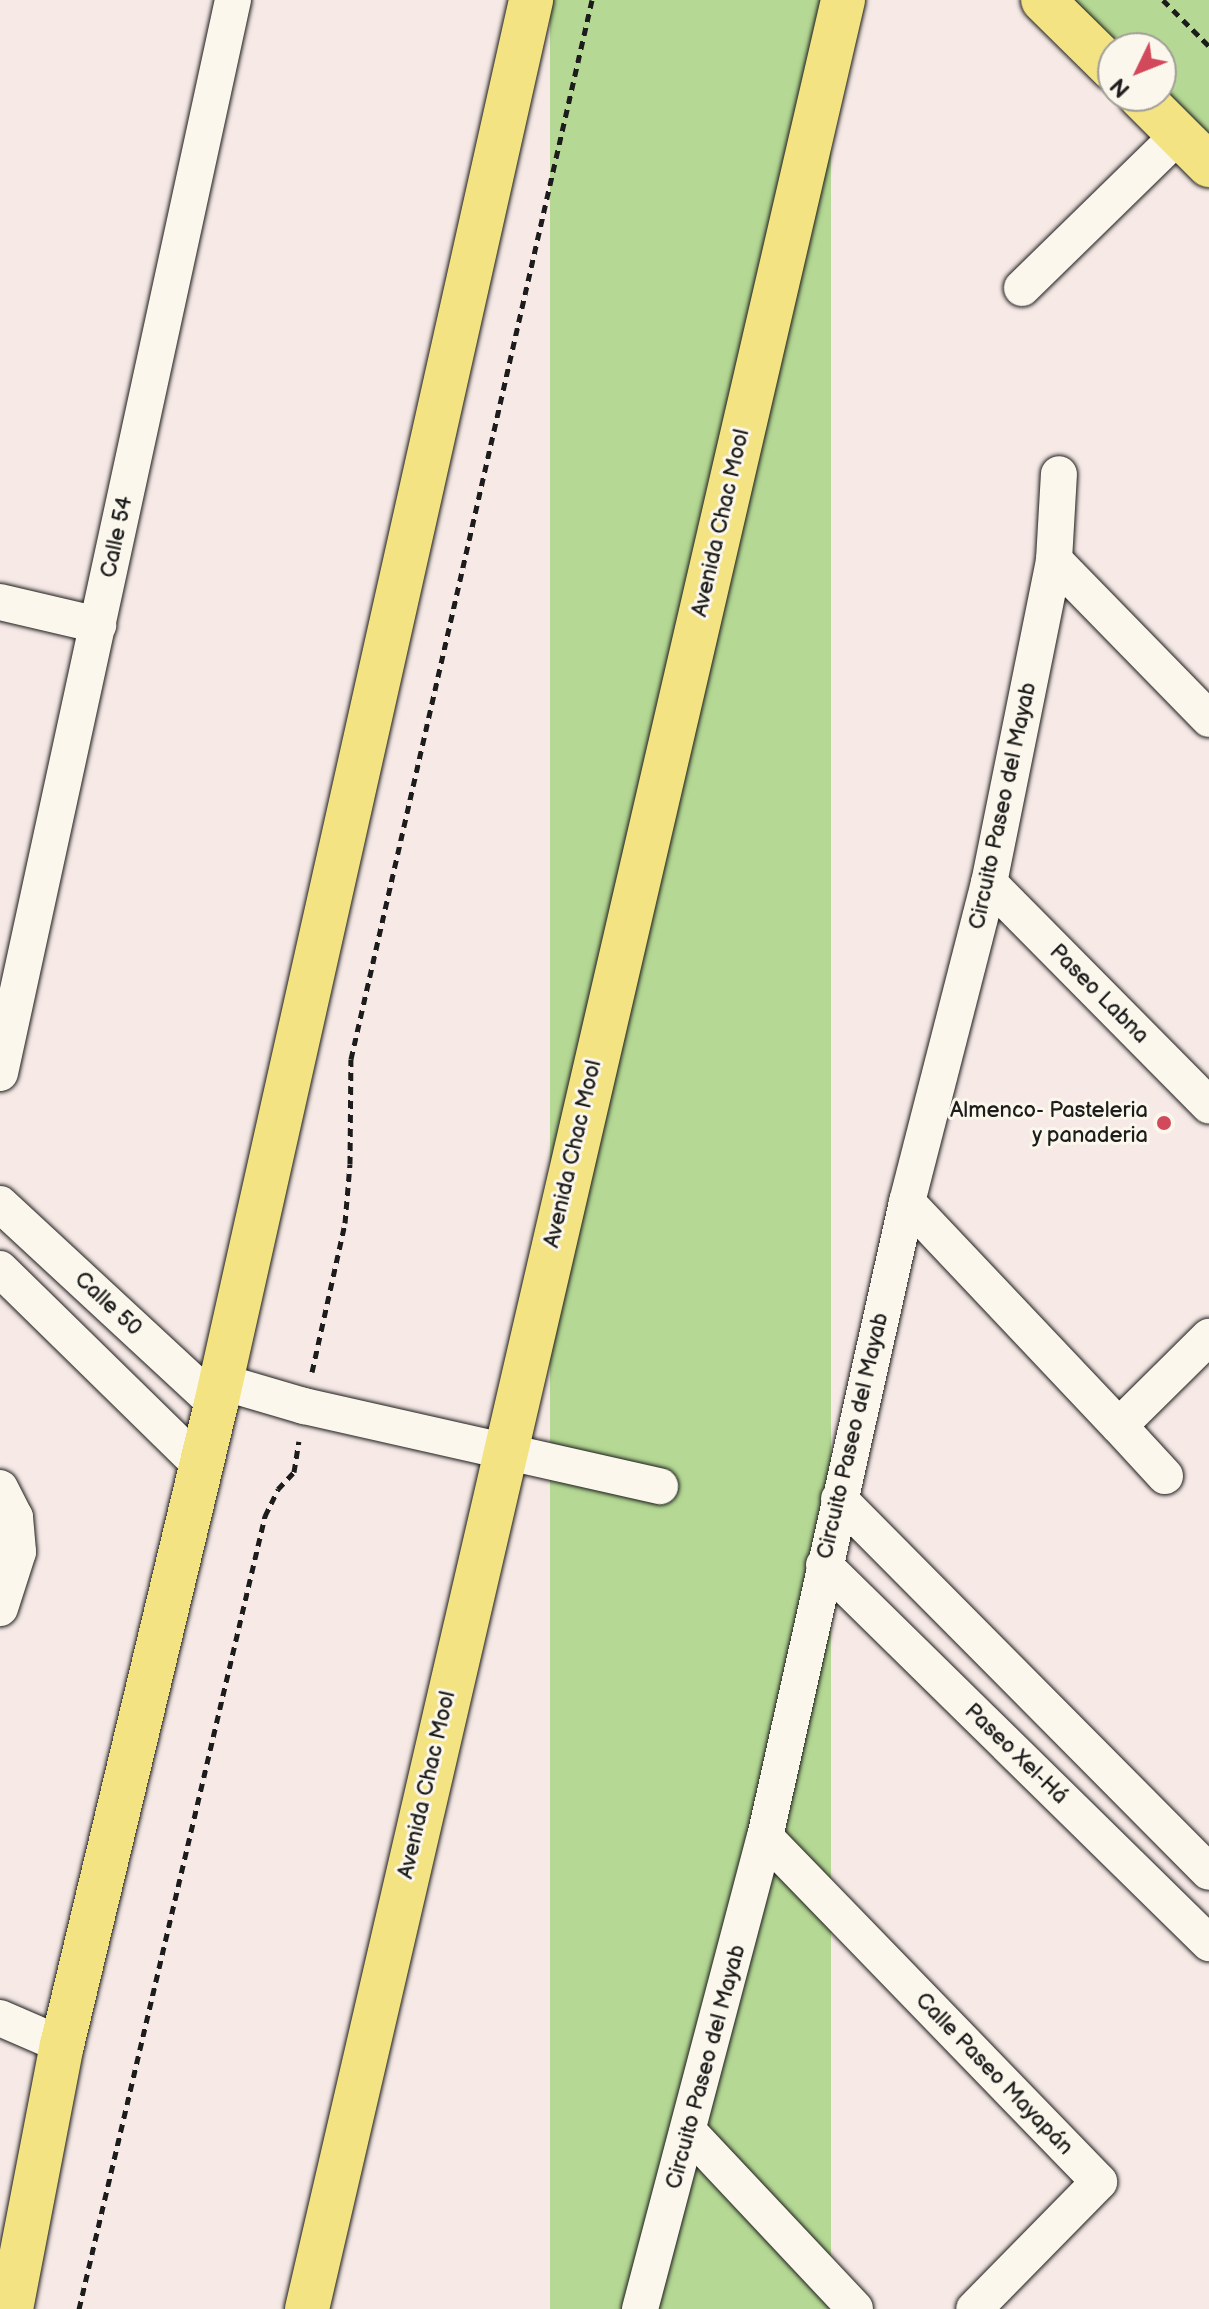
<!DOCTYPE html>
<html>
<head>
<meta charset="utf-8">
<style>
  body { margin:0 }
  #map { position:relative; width:1209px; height:2309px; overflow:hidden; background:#f6e9e6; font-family:"Balsamiq Sans",sans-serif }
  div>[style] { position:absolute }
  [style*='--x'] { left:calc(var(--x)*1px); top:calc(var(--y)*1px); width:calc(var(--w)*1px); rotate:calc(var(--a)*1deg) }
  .green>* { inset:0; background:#b5d994; transform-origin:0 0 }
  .path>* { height:5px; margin-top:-2.5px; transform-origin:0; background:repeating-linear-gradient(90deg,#1c1c1c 0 8px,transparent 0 14px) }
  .roads { filter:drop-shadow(0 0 2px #1c1c1c) drop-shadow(0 0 2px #1c1c1c) }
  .street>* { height:36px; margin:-18px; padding:0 18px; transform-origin:18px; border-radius:18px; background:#fbf7ec }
  .primary>* { height:44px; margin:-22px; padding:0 22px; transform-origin:22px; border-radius:22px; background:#f4e382 }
  .dots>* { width:22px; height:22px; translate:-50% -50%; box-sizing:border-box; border:4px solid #fbf7ec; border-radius:50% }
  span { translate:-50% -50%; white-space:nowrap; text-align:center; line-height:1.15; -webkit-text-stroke:6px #fbf7ec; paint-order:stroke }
  .street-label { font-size:22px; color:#1c1c1c }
  .poi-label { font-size:22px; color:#1c1c1c }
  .right { translate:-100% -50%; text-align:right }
  .north { position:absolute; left:1097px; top:32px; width:80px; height:80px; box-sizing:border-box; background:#fbf7ec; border:2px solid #a29f99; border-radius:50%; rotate:227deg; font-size:22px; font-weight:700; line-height:32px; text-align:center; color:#1c1c1c }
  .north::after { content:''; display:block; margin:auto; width:28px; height:36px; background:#d1495b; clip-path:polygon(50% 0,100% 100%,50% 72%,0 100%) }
</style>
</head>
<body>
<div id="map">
  <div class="green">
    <i style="left:550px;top:0;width:281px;height:2371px"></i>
    <i style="clip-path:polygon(1053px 0,1209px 0,1209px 165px,1161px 96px,1161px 48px,1113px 48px)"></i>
  </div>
  <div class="path">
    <i style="--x:1163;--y:0;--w:65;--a:45"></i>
    <i style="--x:312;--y:1372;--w:153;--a:-77.5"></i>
    <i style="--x:345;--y:1223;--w:59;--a:-85.2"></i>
    <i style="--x:350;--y:1164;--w:105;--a:-89.5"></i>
    <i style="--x:351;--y:1059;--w:1086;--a:-77.18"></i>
    <i style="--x:79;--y:2309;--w:815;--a:-76.8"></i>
    <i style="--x:265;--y:1516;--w:30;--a:-64"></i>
    <i style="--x:278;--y:1489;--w:23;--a:-47"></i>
    <i style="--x:294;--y:1472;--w:31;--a:-81"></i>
  </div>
  <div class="roads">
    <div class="street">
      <i style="--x:1022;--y:288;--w:219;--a:-44.3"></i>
      <i style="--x:1054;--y:560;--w:222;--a:45.7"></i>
      <i style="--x:0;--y:602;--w:101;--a:13.2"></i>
      <i style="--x:989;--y:883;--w:313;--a:45.3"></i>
      <i style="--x:0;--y:1073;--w:1098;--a:-77.75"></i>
      <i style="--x:907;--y:1202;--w:308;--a:46.6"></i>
      <i style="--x:1119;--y:1426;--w:127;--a:-44.7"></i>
      <i style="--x:0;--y:1204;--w:294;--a:42.8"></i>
      <i style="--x:0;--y:1269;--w:281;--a:44.4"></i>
      <i style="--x:219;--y:1381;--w:89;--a:16.4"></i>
      <i style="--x:304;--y:1406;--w:365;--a:12.7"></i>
      <i style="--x:1119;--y:1426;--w:68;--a:47.4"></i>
      <i style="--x:0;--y:1488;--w:33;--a:63"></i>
      <i style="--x:15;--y:1517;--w:35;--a:85"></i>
      <i style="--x:18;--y:1552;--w:59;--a:107.8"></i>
      <i style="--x:839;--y:1499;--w:525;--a:45.23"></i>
      <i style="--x:824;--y:1565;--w:540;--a:44.47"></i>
      <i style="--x:765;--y:1837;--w:480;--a:45.9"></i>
      <i style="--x:1099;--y:2182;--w:178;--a:134.5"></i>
      <i style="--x:0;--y:2018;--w:68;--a:23.5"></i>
      <i style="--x:690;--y:2133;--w:241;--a:46.8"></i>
      <i style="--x:640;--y:2309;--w:488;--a:-75.2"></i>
      <i style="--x:765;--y:1837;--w:651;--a:-77.39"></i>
      <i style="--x:907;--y:1202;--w:329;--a:-75.6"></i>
      <i style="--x:989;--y:883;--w:329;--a:-78.6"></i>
      <i style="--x:1054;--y:560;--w:86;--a:-86.7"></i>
    </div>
    <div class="primary">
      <i style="--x:1043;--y:0;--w:98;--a:44.6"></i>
      <i style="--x:1140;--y:96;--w:98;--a:45"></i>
      <i style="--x:11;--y:2309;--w:269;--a:-79.1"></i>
      <i style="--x:62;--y:2045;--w:659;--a:-76.49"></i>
      <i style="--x:216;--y:1404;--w:1439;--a:-77.35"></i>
      <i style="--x:307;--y:2309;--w:2370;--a:-76.93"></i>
    </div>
  </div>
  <div class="dots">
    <i style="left:1164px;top:1123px;background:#d1495b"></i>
  </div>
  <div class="street-label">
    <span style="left:721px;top:523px;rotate:-77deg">Avenida Chac Mool</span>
    <span style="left:117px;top:537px;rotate:-78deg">Calle 54</span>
    <span style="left:1003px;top:806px;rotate:-78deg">Circuito Paseo del Mayab</span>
    <span style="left:1099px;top:994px;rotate:45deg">Paseo Labna</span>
    <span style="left:573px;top:1154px;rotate:-77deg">Avenida Chac Mool</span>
    <span style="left:108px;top:1304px;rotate:43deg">Calle 50</span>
    <span style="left:853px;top:1436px;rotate:-77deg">Circuito Paseo del Mayab</span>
    <span style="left:1016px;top:1754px;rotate:44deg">Paseo Xel-Há</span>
    <span style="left:427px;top:1785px;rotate:-77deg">Avenida Chac Mool</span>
    <span style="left:706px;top:2067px;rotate:-75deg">Circuito Paseo del Mayab</span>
    <span style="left:994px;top:2074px;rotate:46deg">Calle Paseo Mayapán</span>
  </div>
  <div class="poi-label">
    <span class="right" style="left:1148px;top:1123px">Almenco- Pasteleria<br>y panaderia</span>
  </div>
  <div class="north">N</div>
</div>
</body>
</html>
